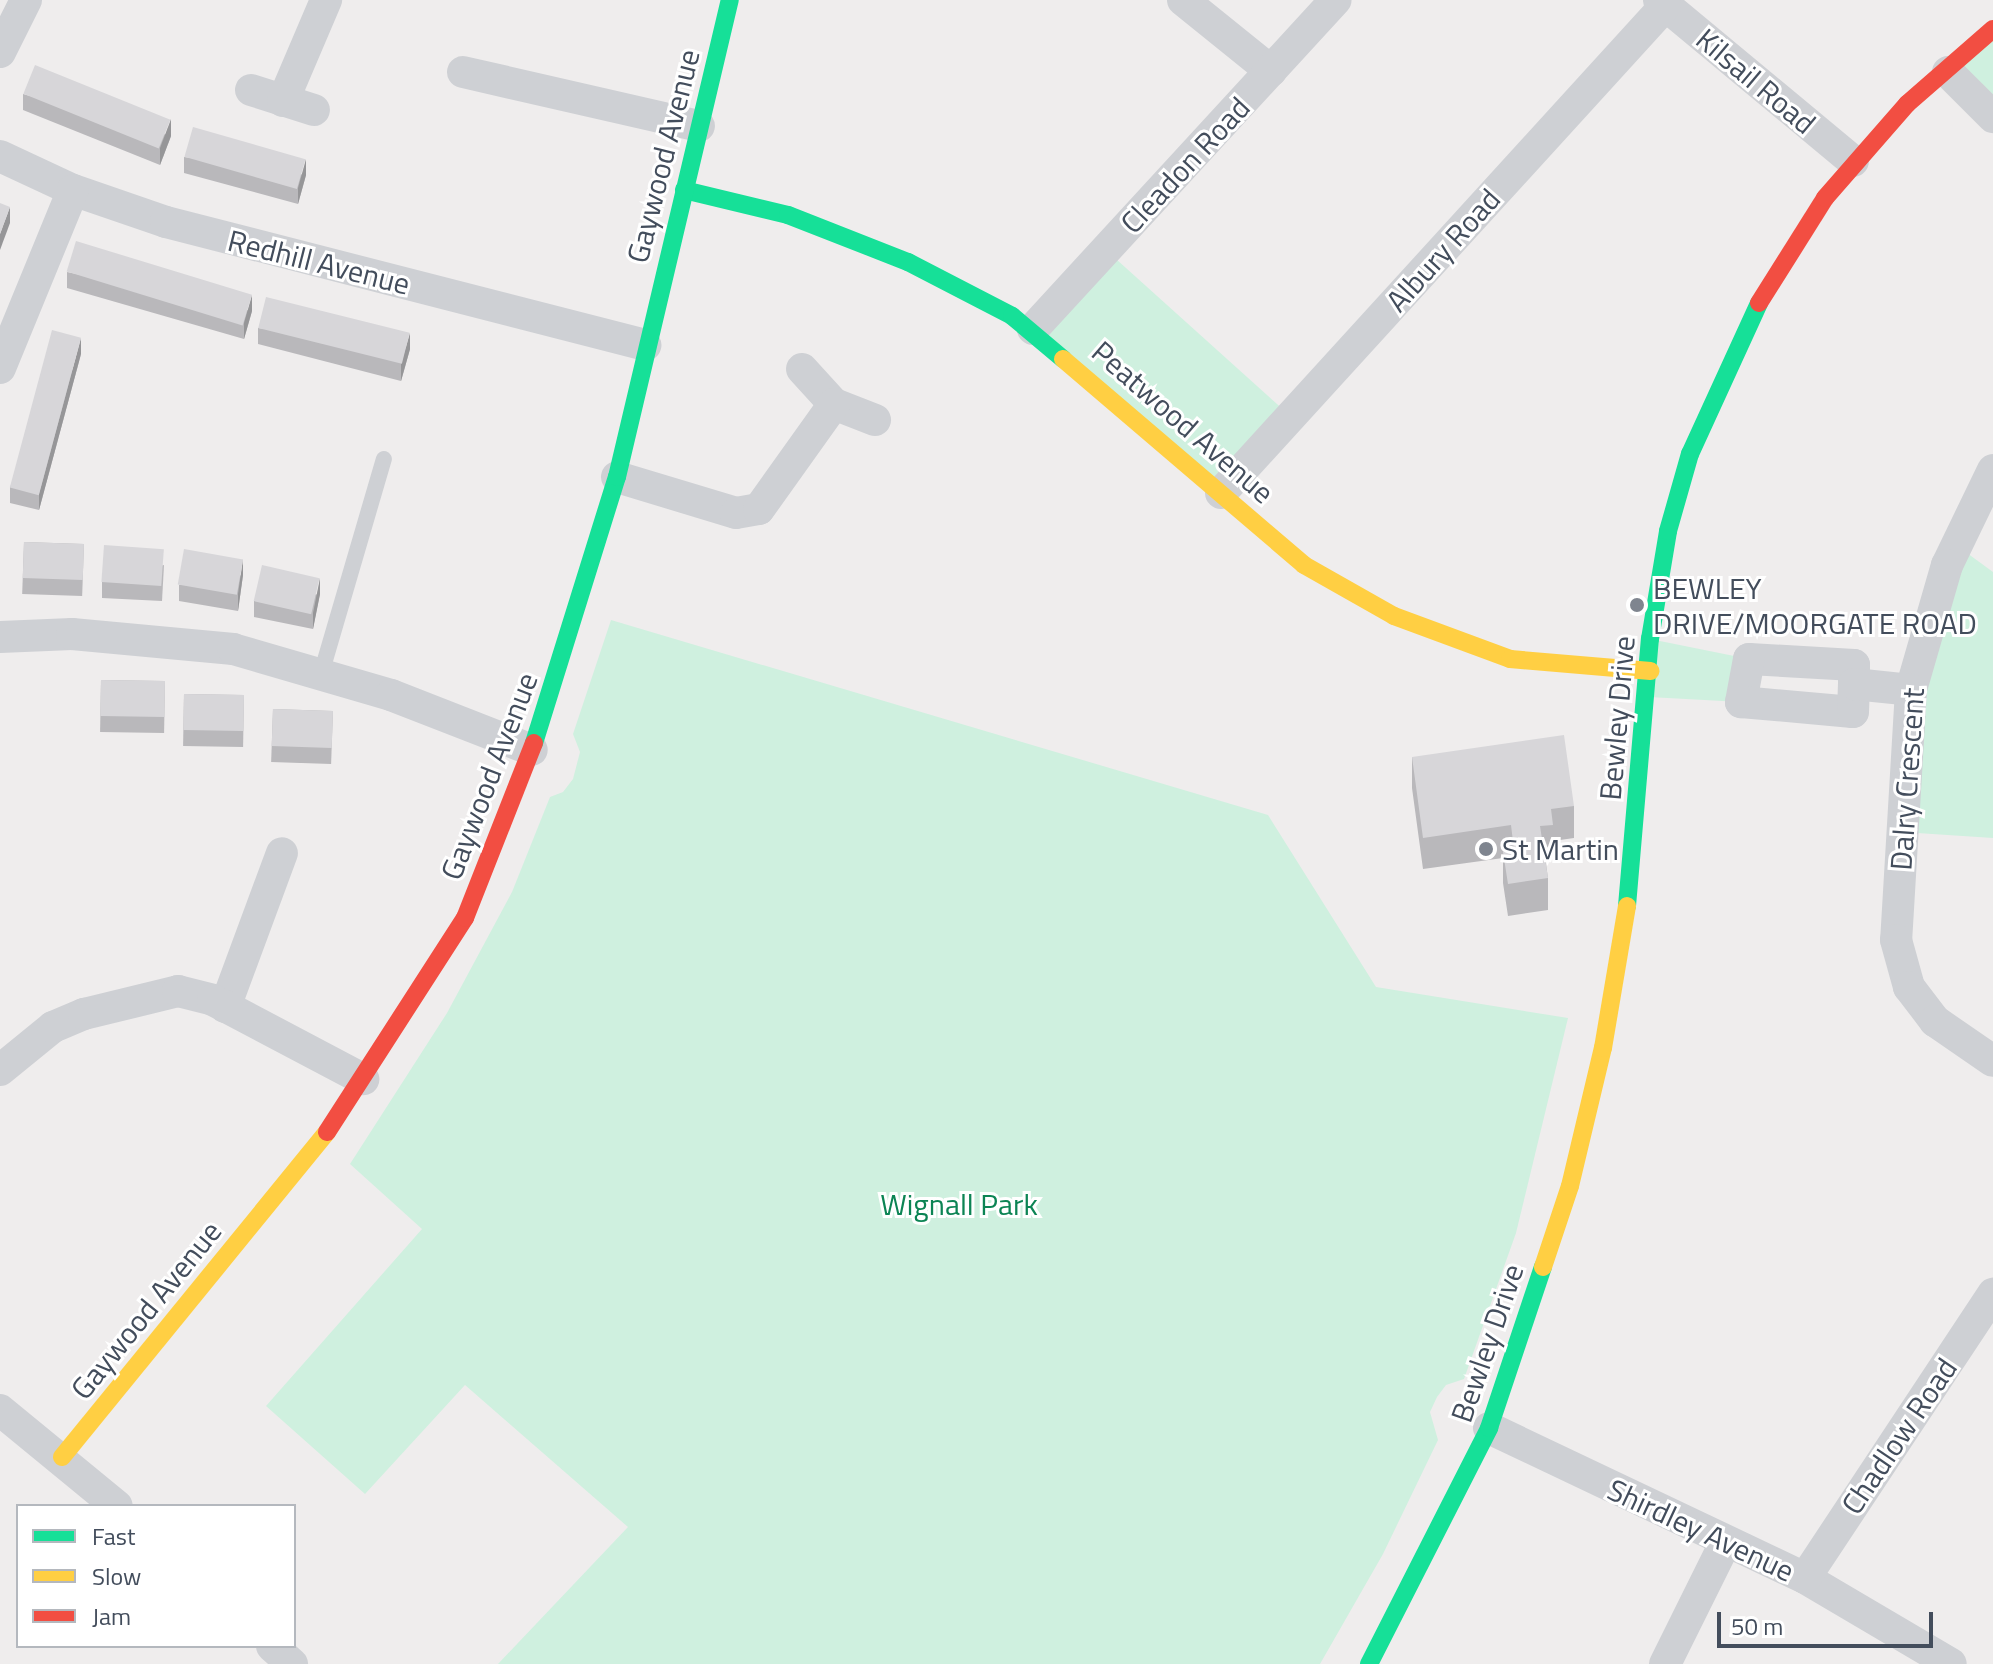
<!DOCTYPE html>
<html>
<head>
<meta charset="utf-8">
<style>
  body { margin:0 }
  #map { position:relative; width:1993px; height:1664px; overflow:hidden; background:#efeded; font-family:"Titillium Web",sans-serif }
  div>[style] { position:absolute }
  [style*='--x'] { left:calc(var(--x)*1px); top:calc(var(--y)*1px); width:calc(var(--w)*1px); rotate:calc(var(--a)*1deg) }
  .green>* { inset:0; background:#cff0df; transform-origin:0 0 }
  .lane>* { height:16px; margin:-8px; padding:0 8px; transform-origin:8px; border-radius:8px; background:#ced0d4 }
  .street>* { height:32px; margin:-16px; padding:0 16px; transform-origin:16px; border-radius:16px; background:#ced0d4 }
  .fast>* { height:18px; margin:-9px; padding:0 9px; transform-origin:9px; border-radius:9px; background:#16e098 }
  .slow>* { height:18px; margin:-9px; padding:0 9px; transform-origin:9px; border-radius:9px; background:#ffcf43 }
  .jam>* { height:18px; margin:-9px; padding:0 9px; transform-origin:9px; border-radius:9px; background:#f24e42 }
  .wall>* { inset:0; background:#b9b8bb; transform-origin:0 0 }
  .shaded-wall>* { inset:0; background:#969698 }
  .building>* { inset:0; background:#d7d6d9; transform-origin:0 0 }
  .dots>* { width:22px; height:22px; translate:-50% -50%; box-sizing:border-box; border:4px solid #fff; border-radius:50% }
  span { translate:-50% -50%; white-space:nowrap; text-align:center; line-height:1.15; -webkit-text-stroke:6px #fff; paint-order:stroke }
  .street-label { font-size:30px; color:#434d5c }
  .poi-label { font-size:30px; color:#434d5c }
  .left { translate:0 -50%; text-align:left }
  .park-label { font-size:30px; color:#0c8454 }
  .legend { position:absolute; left:16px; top:1504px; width:280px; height:144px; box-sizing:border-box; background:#fff; border:2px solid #b4b8be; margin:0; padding:10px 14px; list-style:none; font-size:24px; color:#434d5c }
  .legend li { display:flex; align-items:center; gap:16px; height:40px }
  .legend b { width:40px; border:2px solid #b4b8be }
  .scale { position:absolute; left:1717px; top:1612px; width:216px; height:36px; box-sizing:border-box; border:4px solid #434d5c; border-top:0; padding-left:10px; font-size:24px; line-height:28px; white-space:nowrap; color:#434d5c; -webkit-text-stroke:6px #fff; paint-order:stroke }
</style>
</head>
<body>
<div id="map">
  <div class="green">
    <i style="clip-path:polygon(1993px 29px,1993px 117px,1948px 72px)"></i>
    <i style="left:1106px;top:250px;width:249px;height:108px;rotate:42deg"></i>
    <i style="clip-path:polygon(1956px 545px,1993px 572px,1993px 838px,1902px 832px,1916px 668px)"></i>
    <i style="clip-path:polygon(611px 620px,1268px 815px,1376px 987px,1568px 1018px,1516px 1233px,1464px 1379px,1446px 1385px,1437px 1397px,1430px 1412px,1438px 1440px,1383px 1554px,1320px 1664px,498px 1664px,628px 1527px,465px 1385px,365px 1494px,266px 1406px,422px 1229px,350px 1164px,447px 1013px,512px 892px,550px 797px,563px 792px,573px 779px,580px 752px,573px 734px)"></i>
    <i style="clip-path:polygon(1650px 639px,1749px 659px,1741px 702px,1649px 697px)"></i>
  </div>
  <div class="lane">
    <i style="--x:321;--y:674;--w:224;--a:-73.7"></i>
  </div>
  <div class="street">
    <i style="--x:1183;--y:0;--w:113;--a:38.9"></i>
    <i style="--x:1659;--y:0;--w:252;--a:39.7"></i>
    <i style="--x:0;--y:52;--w:58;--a:-63.4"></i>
    <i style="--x:463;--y:72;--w:242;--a:12.9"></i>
    <i style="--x:1948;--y:72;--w:64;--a:45"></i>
    <i style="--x:251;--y:90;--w:66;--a:17.6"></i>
    <i style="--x:283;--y:101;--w:110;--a:-66.9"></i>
    <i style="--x:0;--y:156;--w:81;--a:25"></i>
    <i style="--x:73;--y:190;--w:98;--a:19"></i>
    <i style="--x:166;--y:222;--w:495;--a:14.4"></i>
    <i style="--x:1033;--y:329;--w:447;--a:-47.4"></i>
    <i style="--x:0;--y:368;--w:192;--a:-67.7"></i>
    <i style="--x:802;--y:369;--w:47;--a:47.6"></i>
    <i style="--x:834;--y:404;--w:44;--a:21.3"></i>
    <i style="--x:1993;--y:470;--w:106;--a:115.8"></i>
    <i style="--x:1947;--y:565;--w:130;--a:106.1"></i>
    <i style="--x:1911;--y:690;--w:250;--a:93.4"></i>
    <i style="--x:1896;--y:940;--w:49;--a:74.5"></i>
    <i style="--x:1909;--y:987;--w:43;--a:52.6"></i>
    <i style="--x:1935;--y:1021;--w:70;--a:34.6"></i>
    <i style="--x:617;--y:477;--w:124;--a:16.8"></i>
    <i style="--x:736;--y:513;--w:23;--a:-10"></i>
    <i style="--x:759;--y:509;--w:129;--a:-54.5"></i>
    <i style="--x:1221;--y:493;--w:659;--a:-47.64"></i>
    <i style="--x:0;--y:637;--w:72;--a:-2.4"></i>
    <i style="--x:72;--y:634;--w:162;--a:5.3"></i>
    <i style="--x:233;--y:649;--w:165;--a:16.2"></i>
    <i style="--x:391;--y:695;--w:151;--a:21.3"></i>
    <i style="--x:1854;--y:684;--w:19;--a:-90"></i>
    <i style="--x:1854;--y:665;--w:105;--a:-176.7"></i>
    <i style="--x:1749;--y:659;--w:44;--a:100.5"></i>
    <i style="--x:1741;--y:702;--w:112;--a:5.1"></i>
    <i style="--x:1853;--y:712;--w:28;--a:-88"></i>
    <i style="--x:1854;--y:684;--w:57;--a:6"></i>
    <i style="--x:225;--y:1007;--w:164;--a:-69.7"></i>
    <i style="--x:0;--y:1070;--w:68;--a:-39.1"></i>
    <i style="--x:53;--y:1027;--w:34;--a:-23"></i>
    <i style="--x:84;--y:1014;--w:97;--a:-13.7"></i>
    <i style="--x:178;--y:991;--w:36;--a:14"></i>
    <i style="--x:213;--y:1000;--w:170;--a:27.8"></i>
    <i style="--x:0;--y:1410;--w:151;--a:39.4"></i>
    <i style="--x:1489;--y:1428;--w:350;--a:25.4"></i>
    <i style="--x:1805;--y:1578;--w:169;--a:30.5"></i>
    <i style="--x:1805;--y:1578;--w:341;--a:-56.5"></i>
    <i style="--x:272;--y:1646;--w:27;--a:42"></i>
    <i style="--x:1665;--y:1664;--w:135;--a:-63.6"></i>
  </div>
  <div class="fast">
    <i style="--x:684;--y:190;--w:107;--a:13.5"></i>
    <i style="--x:788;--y:215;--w:129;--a:21.4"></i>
    <i style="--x:908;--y:262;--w:117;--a:27.4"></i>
    <i style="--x:1012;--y:316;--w:67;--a:40.1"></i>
    <i style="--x:534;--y:743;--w:279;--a:-72.7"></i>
    <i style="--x:617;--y:477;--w:490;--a:-76.7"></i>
    <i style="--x:1627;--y:906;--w:268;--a:-85.1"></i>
    <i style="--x:1650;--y:639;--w:109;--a:-80.5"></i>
    <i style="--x:1668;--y:531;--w:80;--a:-74.1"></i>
    <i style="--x:1690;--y:454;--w:166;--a:-65.4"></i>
    <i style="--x:1369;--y:1664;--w:265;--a:-63"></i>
    <i style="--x:1489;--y:1428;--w:170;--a:-71.5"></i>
  </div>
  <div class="slow">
    <i style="--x:1063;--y:359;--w:317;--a:40.5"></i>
    <i style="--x:1304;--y:565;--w:103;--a:29.5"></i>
    <i style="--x:1394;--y:616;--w:124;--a:20.3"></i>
    <i style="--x:1510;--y:659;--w:141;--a:4.9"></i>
    <i style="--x:1543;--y:1267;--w:85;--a:-71.6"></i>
    <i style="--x:1570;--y:1186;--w:142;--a:-76.6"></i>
    <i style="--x:1603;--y:1048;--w:144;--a:-80.4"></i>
    <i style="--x:62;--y:1457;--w:419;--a:-50.8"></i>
  </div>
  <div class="jam">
    <i style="--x:1759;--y:303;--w:124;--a:-57.8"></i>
    <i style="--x:1825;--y:198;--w:125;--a:-48.9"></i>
    <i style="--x:1907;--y:104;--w:114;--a:-41.1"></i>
    <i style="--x:327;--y:1132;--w:255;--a:-57.2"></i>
    <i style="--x:465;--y:918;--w:188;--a:-68.5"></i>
  </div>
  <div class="wall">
    <i style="clip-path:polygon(23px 94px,171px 136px,160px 165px,23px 110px)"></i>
    <i style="clip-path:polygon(184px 157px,306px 175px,298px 204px,184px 173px)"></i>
    <i style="clip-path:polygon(67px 272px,252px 311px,244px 339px,67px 288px)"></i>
    <i style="clip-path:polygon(258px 328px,410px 349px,401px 381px,258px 344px)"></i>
    <i style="clip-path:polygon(81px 354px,39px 510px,10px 503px,10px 487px)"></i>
    <i style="left:24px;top:542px;width:60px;height:52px;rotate:2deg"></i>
    <i style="clip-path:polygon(164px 565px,162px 601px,102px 598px,102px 582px)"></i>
    <i style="clip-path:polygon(243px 575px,238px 611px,179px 601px,179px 585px)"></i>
    <i style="clip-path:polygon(320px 594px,313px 629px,254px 617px,254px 601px)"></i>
    <i style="left:101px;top:680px;width:64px;height:52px;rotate:1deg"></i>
    <i style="left:184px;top:694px;width:60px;height:52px;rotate:1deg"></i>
    <i style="left:273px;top:709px;width:60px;height:53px;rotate:2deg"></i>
    <i style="clip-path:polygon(1412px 757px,1574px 806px,1574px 838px,1553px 841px,1553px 856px,1545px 857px,1548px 878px,1548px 910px,1508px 916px,1503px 883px,1503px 858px,1423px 869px,1412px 788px)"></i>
  </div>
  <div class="shaded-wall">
    <i style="clip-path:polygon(171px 119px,171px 136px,160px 165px,160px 148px)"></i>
    <i style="clip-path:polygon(306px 159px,306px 175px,298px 204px,298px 188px)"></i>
    <i style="clip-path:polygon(10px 207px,10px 223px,0 250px,0 234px)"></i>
    <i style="clip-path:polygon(252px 295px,252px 311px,244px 339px,244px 323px)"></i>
    <i style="clip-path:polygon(410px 333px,410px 349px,401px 381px,401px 364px)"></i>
    <i style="clip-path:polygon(81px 338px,81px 354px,39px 510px,39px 494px)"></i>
    <i style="clip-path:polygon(243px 559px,243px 575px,238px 611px,238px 594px)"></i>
    <i style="clip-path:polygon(320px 578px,320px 594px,313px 629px,313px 613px)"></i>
  </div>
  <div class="building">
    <i style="left:35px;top:65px;width:146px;height:31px;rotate:22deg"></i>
    <i style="left:193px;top:127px;width:117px;height:31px;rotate:16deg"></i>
    <i style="clip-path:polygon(0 203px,10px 207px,0 234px)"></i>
    <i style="left:76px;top:241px;width:184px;height:32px;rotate:17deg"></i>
    <i style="left:266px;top:297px;width:148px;height:32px;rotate:14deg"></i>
    <i style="left:52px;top:330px;width:30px;height:163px;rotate:15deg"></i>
    <i style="left:24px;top:542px;width:60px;height:36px;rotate:2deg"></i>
    <i style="left:104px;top:545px;width:60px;height:37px;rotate:4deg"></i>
    <i style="left:184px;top:549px;width:60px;height:36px;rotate:10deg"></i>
    <i style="left:262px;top:565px;width:59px;height:37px;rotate:13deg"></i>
    <i style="left:101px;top:680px;width:64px;height:36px;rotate:1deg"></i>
    <i style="left:184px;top:694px;width:60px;height:36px;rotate:1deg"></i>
    <i style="left:273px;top:709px;width:60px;height:37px;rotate:2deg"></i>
    <i style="clip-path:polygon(1564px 735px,1574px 806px,1551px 809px,1553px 825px,1540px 826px,1548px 878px,1508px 884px,1503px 852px,1514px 850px,1511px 825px,1423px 838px,1412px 757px)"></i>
  </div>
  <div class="dots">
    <i style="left:1637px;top:605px;background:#7f858f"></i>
    <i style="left:1486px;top:849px;background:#7f858f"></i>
  </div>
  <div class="street-label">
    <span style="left:1756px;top:81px;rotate:40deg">Kilsail Road</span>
    <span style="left:663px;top:156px;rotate:-76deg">Gaywood Avenue</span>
    <span style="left:1185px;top:165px;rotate:-47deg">Cleadon Road</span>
    <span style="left:1443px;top:250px;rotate:-48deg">Albury Road</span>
    <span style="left:319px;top:262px;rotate:14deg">Redhill Avenue</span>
    <span style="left:1183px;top:422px;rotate:41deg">Peatwood Avenue</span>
    <span style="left:1617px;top:718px;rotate:-85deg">Bewley Drive</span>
    <span style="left:489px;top:776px;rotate:-69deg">Gaywood Avenue</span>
    <span style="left:1907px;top:779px;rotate:-86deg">Dalry Crescent</span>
    <span style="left:146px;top:1310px;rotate:-51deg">Gaywood Avenue</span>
    <span style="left:1487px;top:1343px;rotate:-71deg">Bewley Drive</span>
    <span style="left:1899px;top:1436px;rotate:-56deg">Chadlow Road</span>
    <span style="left:1701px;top:1530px;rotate:25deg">Shirdley Avenue</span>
  </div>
  <div class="poi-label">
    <span class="left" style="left:1653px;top:605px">BEWLEY<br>DRIVE/MOORGATE ROAD</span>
    <span class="left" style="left:1502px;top:849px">St Martin</span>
  </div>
  <div class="park-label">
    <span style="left:959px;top:1204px">Wignall Park</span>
  </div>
  <ul class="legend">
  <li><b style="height:10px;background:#16e098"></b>Fast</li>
  <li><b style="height:10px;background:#ffcf43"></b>Slow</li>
  <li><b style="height:10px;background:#f24e42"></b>Jam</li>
  </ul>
  <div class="scale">50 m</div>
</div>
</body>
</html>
